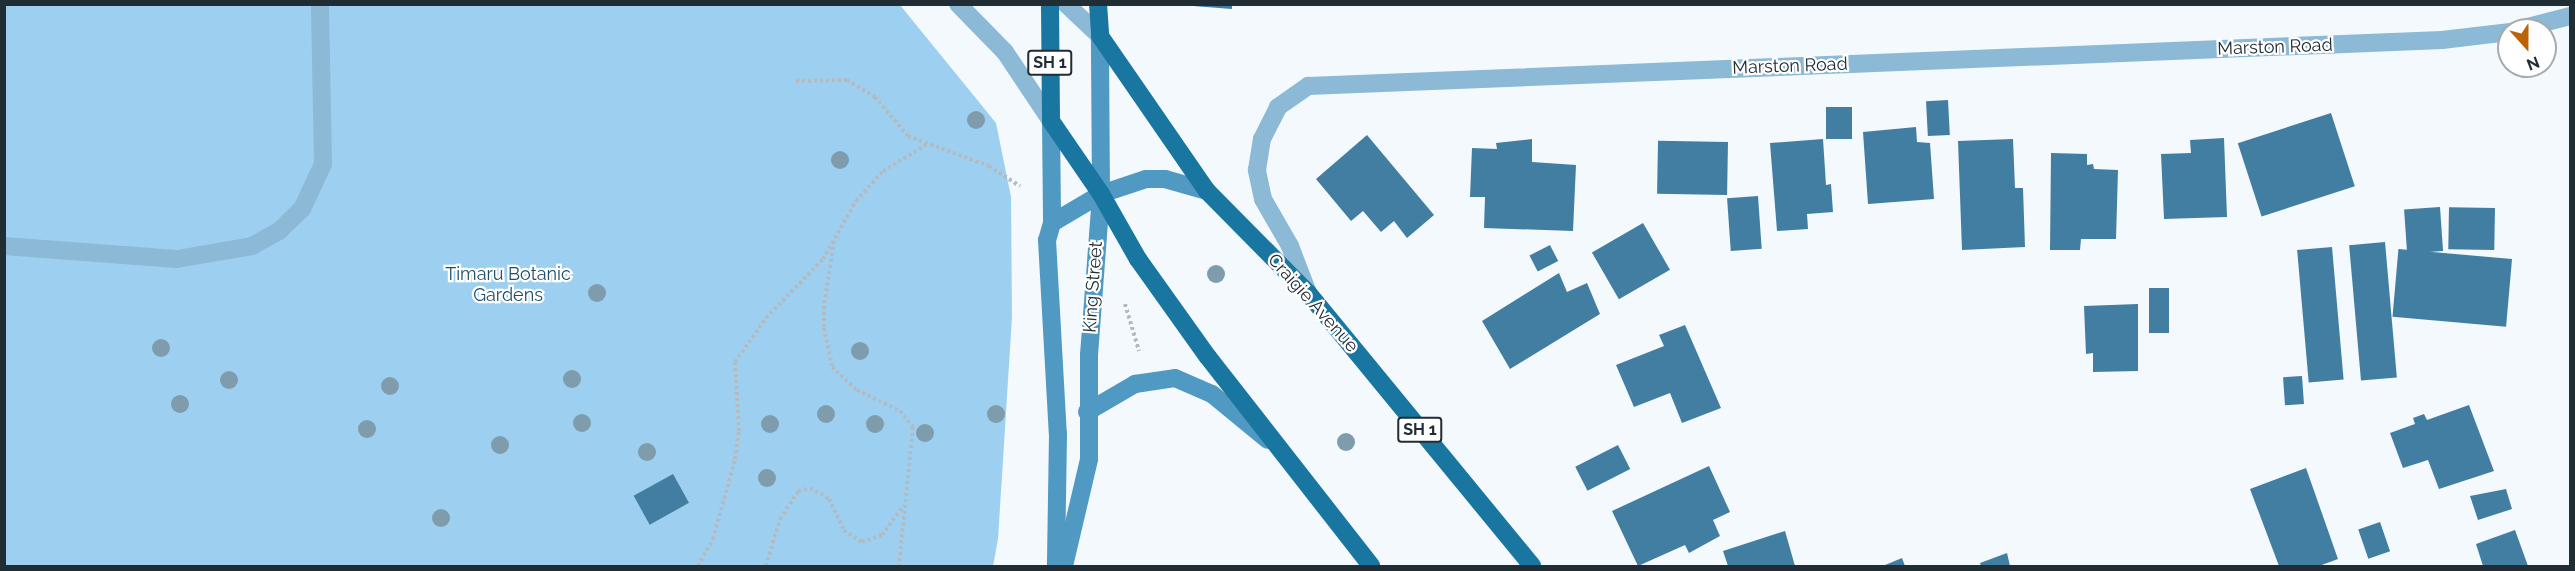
<!DOCTYPE html>
<html>
<head>
<meta charset="utf-8">
<style>
  body { margin:0 }
  #map { position:relative; width:2575px; height:571px; overflow:hidden; background:#f3f9fd; font-family:Raleway,sans-serif }
  div>[style] { position:absolute }
  [style*='--x'] { left:calc(var(--x)*1px); top:calc(var(--y)*1px); width:calc(var(--w)*1px); rotate:calc(var(--a)*1deg) }
  .green>* { inset:0; background:#9dd0f0 }
  .building>* { inset:0; background:#427ea1; transform-origin:0 0 }
  .path>* { height:4px; margin-top:-2px; transform-origin:0; background:repeating-linear-gradient(90deg,#b3bbc0 0 3px,transparent 0 6px) }
  .service>* { height:18px; margin:-9px; padding:0 9px; transform-origin:9px; border-radius:9px; background:#8bb9d6 }
  .minor>* { height:18px; margin:-9px; padding:0 9px; transform-origin:9px; border-radius:9px; background:#8bb9d6 }
  .secondary>* { height:18px; margin:-9px; padding:0 9px; transform-origin:9px; border-radius:9px; background:#4f99c3 }
  .trunk>* { height:18px; margin:-9px; padding:0 9px; transform-origin:9px; border-radius:9px; background:#1976a1 }
  .trees>* { width:18px; height:18px; margin:-9px; border-radius:50%; background:#7f9cac }
  span { translate:-50% -50%; white-space:nowrap; text-align:center; line-height:1.15; -webkit-text-stroke:4.5px #fff; paint-order:stroke }
  .shield-label span { padding:2px 4px; background:#fff; border:2px solid; border-radius:4px; -webkit-text-stroke-width:0 }
  .shield-label { font-size:16px; color:#212d34; font-weight:700 }
  .street-label { font-size:18px; color:#212d34 }
  .park-label { font-size:18px; color:#204f69 }
  .frame { position:absolute; inset:0; border:6px solid #212d34; pointer-events:none }
  .north { position:absolute; left:2497px; top:18px; width:60px; height:60px; box-sizing:border-box; background:#fff; border:2px solid #a6abae; border-radius:50%; rotate:159deg; font-size:16px; font-weight:700; line-height:24px; text-align:center; color:#212d34 }
  .north::after { content:''; display:block; margin:auto; width:21px; height:27px; background:#bd6305; clip-path:polygon(50% 0,100% 100%,50% 72%,0 100%) }
</style>
</head>
<body>
<div id="map">
  <div class="green">
    <i style="clip-path:polygon(4px 5px,900px 5px,996px 123px,1011px 197px,1012px 317px,998px 539px,993px 566px,5px 566px)"></i>
  </div>
  <div class="building">
    <i style="clip-path:polygon(1167px 4px,1232px 4px,1232px 9px)"></i>
    <i style="left:1948px;top:100px;width:35px;height:22px;rotate:87deg"></i>
    <i style="left:1826px;top:107px;width:26px;height:32px"></i>
    <i style="left:2331px;top:113px;width:77px;height:98px;rotate:72deg"></i>
    <i style="clip-path:polygon(1916px 127px,1917px 142px,1930px 143px,1934px 199px,1868px 204px,1863px 132px)"></i>
    <i style="clip-path:polygon(1367px 135px,1434px 215px,1407px 238px,1394px 221px,1381px 232px,1363px 211px,1351px 221px,1316px 179px)"></i>
    <i style="clip-path:polygon(2224px 138px,2227px 217px,2164px 219px,2161px 154px,2191px 153px,2190px 140px)"></i>
    <i style="clip-path:polygon(1532px 139px,1532px 162px,1576px 165px,1573px 231px,1484px 228px,1485px 197px,1470px 197px,1472px 148px,1497px 149px,1496px 143px)"></i>
    <i style="clip-path:polygon(1823px 139px,1826px 185px,1831px 184px,1833px 212px,1807px 214px,1808px 229px,1777px 231px,1770px 143px)"></i>
    <i style="clip-path:polygon(2013px 139px,2015px 188px,2023px 188px,2025px 247px,1962px 250px,1958px 141px)"></i>
    <i style="left:1728px;top:142px;width:53px;height:70px;rotate:91deg"></i>
    <i style="clip-path:polygon(2051px 153px,2087px 154px,2087px 165px,2093px 164px,2094px 169px,2118px 170px,2116px 239px,2081px 239px,2080px 250px,2050px 250px)"></i>
    <i style="left:1758px;top:196px;width:53px;height:31px;rotate:86deg"></i>
    <i style="left:2440px;top:207px;width:44px;height:36px;rotate:86deg"></i>
    <i style="left:2495px;top:208px;width:42px;height:46px;rotate:91deg"></i>
    <i style="left:1643px;top:223px;width:54px;height:59px;rotate:60deg"></i>
    <i style="left:2385px;top:242px;width:136px;height:36px;rotate:85deg"></i>
    <i style="left:1550px;top:245px;width:18px;height:23px;rotate:63deg"></i>
    <i style="left:2332px;top:247px;width:133px;height:35px;rotate:85deg"></i>
    <i style="left:2512px;top:259px;width:68px;height:114px;rotate:95deg"></i>
    <i style="clip-path:polygon(1559px 273px,1567px 292px,1587px 283px,1600px 314px,1510px 369px,1482px 321px)"></i>
    <i style="left:2149px;top:288px;width:20px;height:45px"></i>
    <i style="clip-path:polygon(2138px 304px,2138px 371px,2093px 372px,2093px 353px,2086px 354px,2084px 306px)"></i>
    <i style="clip-path:polygon(1685px 325px,1721px 408px,1682px 423px,1670px 393px,1634px 407px,1616px 365px,1664px 346px,1659px 335px)"></i>
    <i style="left:2302px;top:376px;width:28px;height:19px;rotate:86deg"></i>
    <i style="clip-path:polygon(2469px 405px,2494px 471px,2439px 489px,2428px 460px,2403px 468px,2390px 433px,2415px 424px,2413px 418px,2424px 414px,2427px 420px)"></i>
    <i style="left:1618px;top:445px;width:27px;height:48px;rotate:63deg"></i>
    <i style="clip-path:polygon(1709px 466px,1730px 512px,1713px 520px,1720px 536px,1689px 553px,1685px 545px,1638px 566px,1612px 511px)"></i>
    <i style="clip-path:polygon(2306px 468px,2338px 559px,2319px 566px,2279px 566px,2250px 489px)"></i>
    <i style="left:673px;top:474px;width:33px;height:45px;rotate:61deg"></i>
    <i style="clip-path:polygon(2506px 489px,2512px 509px,2478px 520px,2470px 496px)"></i>
    <i style="left:2380px;top:522px;width:31px;height:23px;rotate:71deg"></i>
    <i style="clip-path:polygon(2515px 530px,2528px 566px,2483px 566px,2476px 544px)"></i>
    <i style="clip-path:polygon(1785px 531px,1795px 566px,1728px 566px,1723px 551px)"></i>
    <i style="clip-path:polygon(2007px 553px,2010px 566px,1981px 566px,1980px 563px)"></i>
    <i style="clip-path:polygon(1902px 558px,1905px 566px,1885px 566px,1885px 565px)"></i>
  </div>
  <div class="path">
    <i style="--x:796;--y:81;--w:51;--a:-1.1"></i>
    <i style="--x:847;--y:80;--w:33;--a:31"></i>
    <i style="--x:875;--y:97;--w:51;--a:49.8"></i>
    <i style="--x:908;--y:136;--w:86;--a:20.3"></i>
    <i style="--x:989;--y:166;--w:37;--a:33"></i>
    <i style="--x:834;--y:241;--w:66;--a:98.7"></i>
    <i style="--x:824;--y:306;--w:22;--a:90"></i>
    <i style="--x:824;--y:328;--w:40;--a:78"></i>
    <i style="--x:832;--y:367;--w:34;--a:43"></i>
    <i style="--x:857;--y:390;--w:48;--a:26"></i>
    <i style="--x:900;--y:411;--w:21;--a:51"></i>
    <i style="--x:913;--y:427;--w:140;--a:95.8"></i>
    <i style="--x:1125;--y:304;--w:49;--a:73.4"></i>
    <i style="--x:698;--y:566;--w:31;--a:-61"></i>
    <i style="--x:713;--y:539;--w:83;--a:-74.6"></i>
    <i style="--x:735;--y:459;--w:28;--a:-82"></i>
    <i style="--x:739;--y:431;--w:69;--a:-93.3"></i>
    <i style="--x:735;--y:362;--w:54;--a:-54.8"></i>
    <i style="--x:766;--y:318;--w:82;--a:-46"></i>
    <i style="--x:823;--y:259;--w:67;--a:-60.4"></i>
    <i style="--x:856;--y:201;--w:40;--a:-48"></i>
    <i style="--x:883;--y:171;--w:50;--a:-31.2"></i>
    <i style="--x:766;--y:566;--w:49;--a:-73.4"></i>
    <i style="--x:780;--y:519;--w:33;--a:-57"></i>
    <i style="--x:798;--y:491;--w:12;--a:-14"></i>
    <i style="--x:810;--y:488;--w:22;--a:30"></i>
    <i style="--x:829;--y:499;--w:34;--a:64"></i>
    <i style="--x:844;--y:530;--w:22;--a:34"></i>
    <i style="--x:862;--y:542;--w:21;--a:-19"></i>
    <i style="--x:882;--y:535;--w:34;--a:-54"></i>
  </div>
  <div class="service">
    <i style="--x:4;--y:246;--w:173;--a:4.3"></i>
    <i style="--x:177;--y:259;--w:76;--a:-9.8"></i>
    <i style="--x:252;--y:246;--w:31;--a:-29"></i>
    <i style="--x:279;--y:231;--w:32;--a:-44"></i>
    <i style="--x:302;--y:209;--w:50;--a:-65"></i>
    <i style="--x:323;--y:164;--w:160;--a:-91.1"></i>
  </div>
  <div class="minor">
    <i style="--x:958;--y:4;--w:67;--a:45.6"></i>
    <i style="--x:1005;--y:52;--w:83;--a:56.3"></i>
    <i style="--x:1066;--y:4;--w:47;--a:43.3"></i>
    <i style="--x:2516;--y:30;--w:56;--a:-14.5"></i>
    <i style="--x:1308;--y:293;--w:50;--a:-111"></i>
    <i style="--x:1290;--y:246;--w:54;--a:-119.9"></i>
    <i style="--x:1263;--y:199;--w:30;--a:-102"></i>
    <i style="--x:1257;--y:170;--w:31;--a:-81"></i>
    <i style="--x:1262;--y:139;--w:36;--a:-63"></i>
    <i style="--x:1278;--y:107;--w:37;--a:-35"></i>
    <i style="--x:1308;--y:86;--w:1135;--a:-2.32"></i>
    <i style="--x:2442;--y:40;--w:67;--a:-6.8"></i>
  </div>
  <div class="secondary">
    <i style="--x:1051;--y:121;--w:102;--a:89.4"></i>
    <i style="--x:1052;--y:223;--w:18;--a:106"></i>
    <i style="--x:1047;--y:240;--w:194;--a:86.8"></i>
    <i style="--x:1058;--y:434;--w:132;--a:90.9"></i>
    <i style="--x:1052;--y:223;--w:57;--a:-30.6"></i>
    <i style="--x:1101;--y:194;--w:47;--a:-18.4"></i>
    <i style="--x:1146;--y:179;--w:19;--a:0"></i>
    <i style="--x:1165;--y:179;--w:44;--a:15.9"></i>
    <i style="--x:1087;--y:412;--w:56;--a:-30.3"></i>
    <i style="--x:1135;--y:384;--w:40;--a:-8.5"></i>
    <i style="--x:1175;--y:378;--w:40;--a:23.4"></i>
    <i style="--x:1212;--y:394;--w:72;--a:39.4"></i>
    <i style="--x:1064;--y:566;--w:110;--a:-76.8"></i>
    <i style="--x:1089;--y:459;--w:104;--a:-90"></i>
    <i style="--x:1089;--y:355;--w:161;--a:-85.7"></i>
    <i style="--x:1101;--y:194;--w:158;--a:-90.4"></i>
  </div>
  <div class="trunk">
    <i style="--x:1050;--y:4;--w:117;--a:89.5"></i>
    <i style="--x:1051;--y:121;--w:88;--a:55.6"></i>
    <i style="--x:1101;--y:194;--w:75;--a:60.4"></i>
    <i style="--x:1138;--y:259;--w:120;--a:54.5"></i>
    <i style="--x:1208;--y:357;--w:265;--a:52"></i>
    <i style="--x:1098;--y:4;--w:32;--a:86"></i>
    <i style="--x:1100;--y:36;--w:188;--a:55.4"></i>
    <i style="--x:1207;--y:191;--w:144;--a:45.3"></i>
    <i style="--x:1308;--y:293;--w:353;--a:50.6"></i>
  </div>
  <div class="trees">
    <i style="left:976px;top:120px"></i>
    <i style="left:840px;top:160px"></i>
    <i style="left:1216px;top:274px"></i>
    <i style="left:597px;top:293px"></i>
    <i style="left:161px;top:348px"></i>
    <i style="left:860px;top:351px"></i>
    <i style="left:572px;top:379px"></i>
    <i style="left:229px;top:380px"></i>
    <i style="left:390px;top:386px"></i>
    <i style="left:180px;top:404px"></i>
    <i style="left:826px;top:414px"></i>
    <i style="left:996px;top:414px"></i>
    <i style="left:582px;top:423px"></i>
    <i style="left:770px;top:424px"></i>
    <i style="left:875px;top:424px"></i>
    <i style="left:367px;top:429px"></i>
    <i style="left:925px;top:433px"></i>
    <i style="left:1346px;top:442px"></i>
    <i style="left:500px;top:445px"></i>
    <i style="left:647px;top:452px"></i>
    <i style="left:767px;top:478px"></i>
    <i style="left:441px;top:518px"></i>
  </div>
  <div class="shield-label">
    <span style="left:1050px;top:63px">SH 1</span>
    <span style="left:1420px;top:430px">SH 1</span>
  </div>
  <div class="street-label">
    <span style="left:2275px;top:47px;rotate:-2deg">Marston Road</span>
    <span style="left:1790px;top:66px;rotate:-2deg">Marston Road</span>
    <span style="left:1093px;top:287px;rotate:-86deg">King Street</span>
    <span style="left:1313px;top:303px;rotate:48deg">Craigie Avenue</span>
  </div>
  <div class="park-label">
    <span style="left:508px;top:285px">Timaru Botanic<br>Gardens</span>
  </div>
  <div class="frame"></div>
  <div class="north">N</div>
</div>
</body>
</html>
